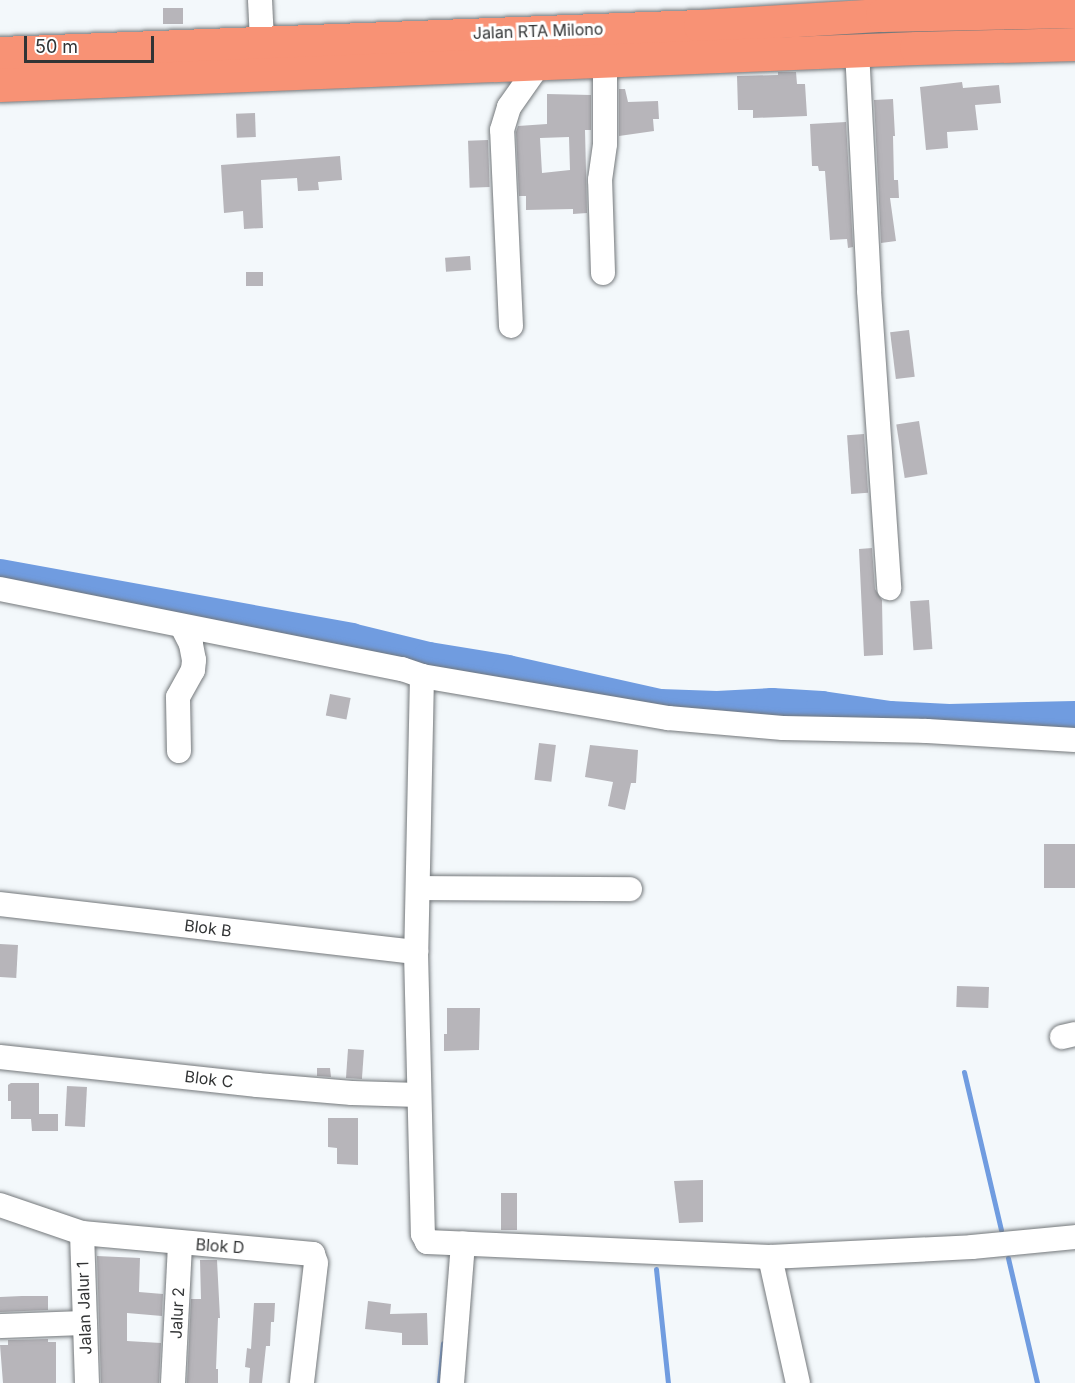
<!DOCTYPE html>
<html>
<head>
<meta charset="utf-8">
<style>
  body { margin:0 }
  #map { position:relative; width:1075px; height:1383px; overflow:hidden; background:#f3f8fb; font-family:Inter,sans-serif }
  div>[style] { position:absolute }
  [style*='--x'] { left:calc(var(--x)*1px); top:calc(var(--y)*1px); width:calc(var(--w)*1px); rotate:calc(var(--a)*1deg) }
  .stream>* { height:5px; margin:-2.5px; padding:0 2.5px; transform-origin:2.5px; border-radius:2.5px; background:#709ce0 }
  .river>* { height:32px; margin:-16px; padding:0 16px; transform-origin:16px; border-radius:16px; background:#709ce0 }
  .building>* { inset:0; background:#b7b5ba; transform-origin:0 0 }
  .roads { filter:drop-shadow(0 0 2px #74787b) drop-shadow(0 0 2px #74787b) }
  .minor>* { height:24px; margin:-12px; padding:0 12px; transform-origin:12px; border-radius:12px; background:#fff }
  .highway>* { height:33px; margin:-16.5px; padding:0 16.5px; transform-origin:16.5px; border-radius:16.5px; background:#f89275 }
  span { translate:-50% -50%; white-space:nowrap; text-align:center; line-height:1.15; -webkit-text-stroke:6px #fff; paint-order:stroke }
  .street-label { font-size:16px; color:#323435 }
  .scale { position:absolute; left:24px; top:36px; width:130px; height:27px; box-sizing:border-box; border:3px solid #323435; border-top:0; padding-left:8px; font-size:18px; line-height:21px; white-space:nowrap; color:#323435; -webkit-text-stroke:4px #fff; paint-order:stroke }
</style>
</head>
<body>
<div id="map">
  <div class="stream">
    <i style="--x:964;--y:1072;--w:162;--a:76.8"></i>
    <i style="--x:1008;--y:1258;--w:128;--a:76.9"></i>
    <i style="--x:656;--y:1269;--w:115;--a:84"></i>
    <i style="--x:439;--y:1383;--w:40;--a:-84.3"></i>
  </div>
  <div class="river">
    <i style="--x:0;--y:575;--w:357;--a:10.3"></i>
    <i style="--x:351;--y:639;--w:80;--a:13.7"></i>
    <i style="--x:429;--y:658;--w:80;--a:9.3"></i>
    <i style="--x:508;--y:671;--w:156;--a:12.6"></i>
    <i style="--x:660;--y:705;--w:57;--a:2"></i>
    <i style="--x:717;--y:707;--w:55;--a:-3.1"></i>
    <i style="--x:772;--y:704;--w:50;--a:3.4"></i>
    <i style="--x:822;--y:707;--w:69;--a:8.4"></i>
    <i style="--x:890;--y:717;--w:59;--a:2.9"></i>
    <i style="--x:949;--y:720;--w:126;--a:-1.4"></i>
  </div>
  <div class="building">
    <i style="left:163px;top:8px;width:20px;height:16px"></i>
    <i style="clip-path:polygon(778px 72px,796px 72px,797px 84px,805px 84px,807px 116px,753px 118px,753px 110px,738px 110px,737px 76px,778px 75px)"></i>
    <i style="clip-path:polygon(962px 82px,963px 88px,999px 85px,1001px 103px,975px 105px,978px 130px,947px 132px,948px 148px,926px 150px,920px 87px)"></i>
    <i style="clip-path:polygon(619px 89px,625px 89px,628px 102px,658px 101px,659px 119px,653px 119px,654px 131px,619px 136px)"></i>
    <i style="clip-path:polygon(evenodd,547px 94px,591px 95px,591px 130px,585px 130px,587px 213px,573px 214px,573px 209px,526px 210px,526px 196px,519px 196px,516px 132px,518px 126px,547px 124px,547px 94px,569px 137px,570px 170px,542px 173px,540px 138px,569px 137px)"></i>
    <i style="clip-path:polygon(893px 99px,895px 136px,893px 136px,894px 180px,898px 180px,899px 198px,890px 198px,896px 241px,881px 243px,874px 100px)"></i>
    <i style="left:255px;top:113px;width:24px;height:19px;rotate:88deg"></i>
    <i style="clip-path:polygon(846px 122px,853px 247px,848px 248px,847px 239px,830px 240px,825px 171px,819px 171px,818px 166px,812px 166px,810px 124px)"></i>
    <i style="left:488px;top:140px;width:47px;height:20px;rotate:88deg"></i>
    <i style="clip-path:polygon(340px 156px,342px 180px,318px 182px,319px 190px,298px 191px,297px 178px,261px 180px,263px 228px,244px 229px,243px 211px,224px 213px,221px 165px)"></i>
    <i style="left:470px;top:256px;width:14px;height:25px;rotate:86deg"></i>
    <i style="left:263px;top:272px;width:14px;height:17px;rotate:90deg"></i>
    <i style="left:909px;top:330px;width:47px;height:19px;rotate:83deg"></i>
    <i style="left:919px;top:421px;width:54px;height:23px;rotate:81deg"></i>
    <i style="left:864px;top:434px;width:59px;height:17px;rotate:86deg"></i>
    <i style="clip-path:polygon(872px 548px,875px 589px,882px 600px,883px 655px,864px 656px,859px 549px)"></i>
    <i style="left:929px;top:600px;width:49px;height:19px;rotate:86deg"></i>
    <i style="left:330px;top:694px;width:21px;height:22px;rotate:11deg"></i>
    <i style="left:539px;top:743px;width:17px;height:37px;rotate:7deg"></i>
    <i style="clip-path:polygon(590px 745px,638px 750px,636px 783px,631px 783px,625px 810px,608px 806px,613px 782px,585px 777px)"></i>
    <i style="left:1044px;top:844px;width:31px;height:44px"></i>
    <i style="left:0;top:944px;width:18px;height:33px;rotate:3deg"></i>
    <i style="left:957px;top:986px;width:32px;height:21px;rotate:2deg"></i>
    <i style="clip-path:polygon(447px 1008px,480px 1008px,479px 1050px,444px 1051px,444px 1034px,447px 1034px)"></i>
    <i style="left:348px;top:1049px;width:16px;height:29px;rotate:4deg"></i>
    <i style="clip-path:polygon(317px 1068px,330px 1068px,331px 1077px,317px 1076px)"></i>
    <i style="clip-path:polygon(11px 1083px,39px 1083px,39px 1114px,58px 1114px,58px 1131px,32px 1131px,31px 1119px,11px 1119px,11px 1101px,8px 1101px,8px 1085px)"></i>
    <i style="left:67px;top:1086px;width:20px;height:40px;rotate:3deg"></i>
    <i style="clip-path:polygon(328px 1118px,358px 1118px,358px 1165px,337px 1164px,337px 1148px,328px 1147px)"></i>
    <i style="clip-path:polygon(703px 1180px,703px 1222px,679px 1223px,674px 1181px)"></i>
    <i style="left:501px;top:1193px;width:16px;height:37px"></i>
    <i style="clip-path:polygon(97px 1256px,140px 1258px,139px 1292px,163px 1294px,162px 1316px,127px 1313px,127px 1341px,161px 1343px,159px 1383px,101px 1383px)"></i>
    <i style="clip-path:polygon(200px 1260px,217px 1260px,220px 1318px,218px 1318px,216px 1369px,218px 1369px,218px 1383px,187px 1383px,191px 1299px,201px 1299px)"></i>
    <i style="clip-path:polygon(22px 1296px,48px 1296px,48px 1310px,0 1312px,0 1297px)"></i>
    <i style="clip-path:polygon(368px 1301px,391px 1304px,390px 1314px,427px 1313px,428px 1345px,402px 1345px,402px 1333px,365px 1329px)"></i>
    <i style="clip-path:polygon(254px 1303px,275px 1303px,274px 1322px,271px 1322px,270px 1346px,266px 1346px,262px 1383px,249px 1383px,250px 1368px,245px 1367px,247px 1348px,251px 1349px)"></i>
    <i style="clip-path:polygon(48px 1339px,48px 1342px,56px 1342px,56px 1383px,3px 1383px,0 1345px,8px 1345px,8px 1340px)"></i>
  </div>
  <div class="roads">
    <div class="minor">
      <i style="--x:260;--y:0;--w:41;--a:87.2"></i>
      <i style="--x:857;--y:50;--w:241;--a:87.1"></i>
      <i style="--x:869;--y:291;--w:298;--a:86.1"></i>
      <i style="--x:603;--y:273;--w:93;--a:-91.8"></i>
      <i style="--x:600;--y:180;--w:36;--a:-82"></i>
      <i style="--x:605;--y:144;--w:83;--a:-90"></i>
      <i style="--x:511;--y:326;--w:196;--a:-92.6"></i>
      <i style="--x:502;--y:130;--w:24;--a:-73"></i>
      <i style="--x:509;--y:107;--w:54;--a:-54.8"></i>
      <i style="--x:540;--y:63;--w:12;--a:-90"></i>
      <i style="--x:0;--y:589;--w:410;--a:11.3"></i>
      <i style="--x:402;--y:669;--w:21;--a:19"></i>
      <i style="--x:422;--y:676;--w:250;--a:9.7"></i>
      <i style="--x:668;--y:718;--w:115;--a:5"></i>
      <i style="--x:783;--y:728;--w:144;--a:1.2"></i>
      <i style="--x:927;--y:731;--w:148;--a:3.5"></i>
      <i style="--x:422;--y:676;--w:276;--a:91.2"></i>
      <i style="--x:416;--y:952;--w:282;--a:88.6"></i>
      <i style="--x:423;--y:1234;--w:9;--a:63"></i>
      <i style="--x:427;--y:1242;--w:343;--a:2.5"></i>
      <i style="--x:770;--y:1257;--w:202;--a:-2.8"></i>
      <i style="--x:972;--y:1247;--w:103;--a:-5.5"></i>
      <i style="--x:179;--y:751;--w:54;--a:-91.1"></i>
      <i style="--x:178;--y:697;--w:31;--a:-61"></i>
      <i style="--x:193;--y:670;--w:10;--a:-84"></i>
      <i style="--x:194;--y:660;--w:16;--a:-101"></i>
      <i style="--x:191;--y:644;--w:20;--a:-117"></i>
      <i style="--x:418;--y:888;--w:212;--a:0.3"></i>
      <i style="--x:0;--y:904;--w:419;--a:6.6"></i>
      <i style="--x:1062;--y:1037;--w:13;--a:-13"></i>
      <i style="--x:0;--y:1057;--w:259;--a:6.2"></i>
      <i style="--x:257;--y:1085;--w:95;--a:4.8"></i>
      <i style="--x:352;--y:1093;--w:67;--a:1.7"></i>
      <i style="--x:0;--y:1205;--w:87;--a:18.9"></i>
      <i style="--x:82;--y:1233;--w:232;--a:5.2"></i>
      <i style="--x:313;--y:1254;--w:9;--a:72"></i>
      <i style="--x:316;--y:1263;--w:121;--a:96.7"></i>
      <i style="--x:82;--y:1233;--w:150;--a:88.1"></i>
      <i style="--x:770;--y:1257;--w:129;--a:77.5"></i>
      <i style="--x:0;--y:1326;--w:85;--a:-2"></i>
      <i style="--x:173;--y:1383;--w:140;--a:-87.1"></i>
      <i style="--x:452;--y:1383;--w:140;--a:-85.5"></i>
    </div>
    <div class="highway">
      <i style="--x:0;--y:53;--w:701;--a:-2.21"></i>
      <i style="--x:700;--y:26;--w:182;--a:-3.5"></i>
      <i style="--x:882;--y:15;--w:193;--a:-1.2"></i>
      <i style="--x:0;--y:85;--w:917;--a:-2.31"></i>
      <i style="--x:916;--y:48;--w:159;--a:-1.4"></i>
    </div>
  </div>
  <div class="street-label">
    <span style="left:538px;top:31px;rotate:-2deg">Jalan RTA Milono</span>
    <span style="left:208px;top:928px;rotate:7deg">Blok B</span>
    <span style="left:209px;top:1079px;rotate:7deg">Blok C</span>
    <span style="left:220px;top:1246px;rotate:4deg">Blok D</span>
    <span style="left:84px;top:1308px;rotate:-92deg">Jalan Jalur 1</span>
    <span style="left:177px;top:1313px;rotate:-87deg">Jalur 2</span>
  </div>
  <div class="scale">50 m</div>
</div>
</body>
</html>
